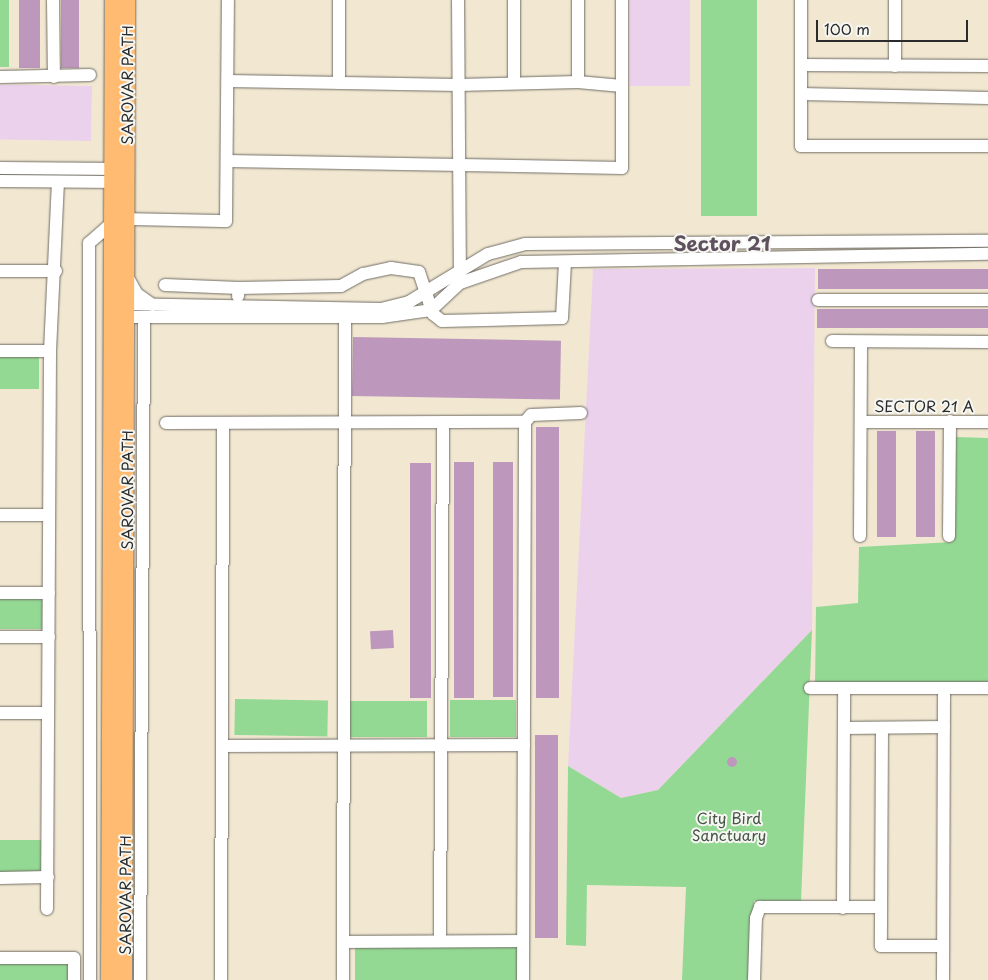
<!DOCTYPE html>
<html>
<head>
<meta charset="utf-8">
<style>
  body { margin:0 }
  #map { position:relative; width:988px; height:980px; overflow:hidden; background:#f2e8d2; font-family:"Playpen Sans",sans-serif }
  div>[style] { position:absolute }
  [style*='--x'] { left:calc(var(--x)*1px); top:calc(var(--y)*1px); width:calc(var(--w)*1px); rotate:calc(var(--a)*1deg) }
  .built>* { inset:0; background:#ebd1ec; transform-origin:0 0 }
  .green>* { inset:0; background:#93d993; transform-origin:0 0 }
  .building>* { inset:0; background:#bd98bc; transform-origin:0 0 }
  .round { border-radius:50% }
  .roads { filter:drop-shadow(0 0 1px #716d65) drop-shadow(0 0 1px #716d65) }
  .minor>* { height:12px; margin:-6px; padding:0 6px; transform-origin:6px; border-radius:6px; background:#fff }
  .major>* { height:16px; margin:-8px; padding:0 8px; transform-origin:8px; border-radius:8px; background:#ffbb71 }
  span { translate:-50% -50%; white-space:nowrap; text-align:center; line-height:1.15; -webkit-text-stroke:4px #f6f6f2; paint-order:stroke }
  .street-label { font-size:15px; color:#2b2b2b }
  .park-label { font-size:15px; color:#455645 }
  .district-label { font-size:20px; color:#5e515e; font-weight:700 }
  .scale { position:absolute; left:816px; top:20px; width:152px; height:22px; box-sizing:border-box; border:2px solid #2b2b2b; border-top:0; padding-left:6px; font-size:15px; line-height:18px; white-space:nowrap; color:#2b2b2b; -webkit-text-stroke:4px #f6f6f2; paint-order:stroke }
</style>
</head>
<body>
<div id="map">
  <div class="built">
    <i style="left:630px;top:0;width:60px;height:86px"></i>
    <i style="left:92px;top:86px;width:55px;height:92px;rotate:91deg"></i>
    <i style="clip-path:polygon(815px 268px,812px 630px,658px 790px,621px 798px,568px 766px,593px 269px)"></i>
  </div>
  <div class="green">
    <i style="left:0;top:0;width:9px;height:67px"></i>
    <i style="left:701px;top:0;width:56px;height:216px"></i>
    <i style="left:0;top:355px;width:39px;height:34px"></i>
    <i style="clip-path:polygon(956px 437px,988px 438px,988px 683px,815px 687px,816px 607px,858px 603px,859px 547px,953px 542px)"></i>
    <i style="left:0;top:596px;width:45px;height:33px"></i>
    <i style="clip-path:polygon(812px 630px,801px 902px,754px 901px,752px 980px,682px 980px,686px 887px,587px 885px,586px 946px,566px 945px,568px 766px,621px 798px,658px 790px)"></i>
    <i style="left:235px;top:699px;width:93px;height:36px;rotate:1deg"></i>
    <i style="left:450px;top:700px;width:66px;height:37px"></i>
    <i style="left:350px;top:701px;width:77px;height:36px"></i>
    <i style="left:50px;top:840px;width:34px;height:50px;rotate:90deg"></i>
    <i style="left:528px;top:947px;width:33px;height:173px;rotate:90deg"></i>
    <i style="left:0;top:961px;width:70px;height:19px"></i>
  </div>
  <div class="building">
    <i style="left:19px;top:0;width:21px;height:68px"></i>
    <i style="left:61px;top:0;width:18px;height:68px"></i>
    <i style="left:818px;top:269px;width:170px;height:20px"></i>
    <i style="left:988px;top:309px;width:19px;height:171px;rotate:90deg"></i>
    <i style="left:353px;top:337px;width:208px;height:59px;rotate:1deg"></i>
    <i style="left:536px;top:427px;width:23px;height:271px"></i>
    <i style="left:877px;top:431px;width:19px;height:106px"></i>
    <i style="left:916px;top:431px;width:19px;height:106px"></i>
    <i style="left:454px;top:462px;width:20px;height:236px"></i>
    <i style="left:493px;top:462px;width:20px;height:235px"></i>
    <i style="left:410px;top:463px;width:21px;height:235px"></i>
    <i style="left:393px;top:630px;width:18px;height:23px;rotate:87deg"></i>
    <i style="left:535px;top:735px;width:23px;height:203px"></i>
    <i class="round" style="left:727px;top:757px;width:10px;height:10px"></i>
  </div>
  <div class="roads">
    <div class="minor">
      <i style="--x:53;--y:0;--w:77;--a:89.3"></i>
      <i style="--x:458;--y:0;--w:277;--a:89.6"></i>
      <i style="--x:578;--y:0;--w:82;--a:90"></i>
      <i style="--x:801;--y:0;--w:146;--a:90"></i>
      <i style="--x:801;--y:146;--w:187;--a:0"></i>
      <i style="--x:801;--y:65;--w:187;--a:0.3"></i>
      <i style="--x:895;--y:66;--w:66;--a:-90"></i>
      <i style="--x:0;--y:77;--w:90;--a:-1.3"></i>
      <i style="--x:228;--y:81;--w:230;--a:1"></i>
      <i style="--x:458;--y:85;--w:120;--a:-1.4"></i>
      <i style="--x:578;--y:82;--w:44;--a:5.2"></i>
      <i style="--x:339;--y:83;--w:83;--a:-90"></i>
      <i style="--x:514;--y:83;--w:83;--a:-90"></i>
      <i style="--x:801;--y:94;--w:187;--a:1.2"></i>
      <i style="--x:227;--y:161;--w:395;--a:1"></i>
      <i style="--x:622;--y:168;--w:168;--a:-90"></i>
      <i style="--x:0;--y:168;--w:120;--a:0.5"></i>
      <i style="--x:0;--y:181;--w:120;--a:0.5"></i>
      <i style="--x:127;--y:219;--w:99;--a:1.2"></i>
      <i style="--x:226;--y:221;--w:221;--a:-89.5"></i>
      <i style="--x:0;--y:271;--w:56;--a:0"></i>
      <i style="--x:128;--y:278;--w:18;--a:61"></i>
      <i style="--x:137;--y:294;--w:19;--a:35"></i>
      <i style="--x:165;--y:285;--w:74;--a:2.3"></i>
      <i style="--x:239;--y:288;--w:8;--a:97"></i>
      <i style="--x:239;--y:288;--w:102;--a:-1.1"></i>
      <i style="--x:341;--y:286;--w:25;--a:-29"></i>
      <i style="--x:363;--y:274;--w:29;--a:-12"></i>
      <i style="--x:391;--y:268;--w:28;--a:8"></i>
      <i style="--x:419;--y:272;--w:44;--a:71.6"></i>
      <i style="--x:433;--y:314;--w:11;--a:38"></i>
      <i style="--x:442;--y:321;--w:120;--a:-1.4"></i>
      <i style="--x:562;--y:318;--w:55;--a:-86.9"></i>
      <i style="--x:818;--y:300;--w:170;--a:0"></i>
      <i style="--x:119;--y:304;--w:262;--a:1.1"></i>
      <i style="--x:381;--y:309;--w:29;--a:-14"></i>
      <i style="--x:409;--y:302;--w:92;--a:-31.3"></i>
      <i style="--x:488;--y:254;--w:38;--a:-15"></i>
      <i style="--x:525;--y:244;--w:463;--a:-0.4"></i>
      <i style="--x:117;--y:317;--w:265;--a:0"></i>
      <i style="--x:382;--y:317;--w:49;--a:-8.1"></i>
      <i style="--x:431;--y:310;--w:40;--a:-43"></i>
      <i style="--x:460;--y:283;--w:65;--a:-19"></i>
      <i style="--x:521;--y:262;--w:467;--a:-1"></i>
      <i style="--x:832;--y:341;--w:156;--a:0.4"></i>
      <i style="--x:0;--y:351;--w:50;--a:0"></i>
      <i style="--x:861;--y:422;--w:127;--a:0"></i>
      <i style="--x:166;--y:423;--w:359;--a:-0.2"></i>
      <i style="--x:0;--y:515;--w:49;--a:0"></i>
      <i style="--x:860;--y:536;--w:194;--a:-89.7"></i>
      <i style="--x:949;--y:536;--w:115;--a:-89.5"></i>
      <i style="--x:0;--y:593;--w:49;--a:0"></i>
      <i style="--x:0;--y:637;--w:49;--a:0"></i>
      <i style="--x:810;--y:688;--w:178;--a:0"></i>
      <i style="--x:0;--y:713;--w:48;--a:0"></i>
      <i style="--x:844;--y:728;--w:100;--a:-0.6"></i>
      <i style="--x:882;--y:729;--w:217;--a:90.3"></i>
      <i style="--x:881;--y:946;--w:62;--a:0"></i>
      <i style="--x:222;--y:746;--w:302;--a:-0.2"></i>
      <i style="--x:0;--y:878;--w:48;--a:-1.2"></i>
      <i style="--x:843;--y:908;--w:220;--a:-89.7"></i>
      <i style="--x:47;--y:909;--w:558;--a:-89.69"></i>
      <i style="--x:50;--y:351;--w:169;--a:-87.3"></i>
      <i style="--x:440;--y:941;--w:519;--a:-89.67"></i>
      <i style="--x:343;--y:942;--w:180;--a:-0.3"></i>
      <i style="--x:0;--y:958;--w:74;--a:0"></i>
      <i style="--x:74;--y:958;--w:22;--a:90"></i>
      <i style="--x:90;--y:980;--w:737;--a:-90.08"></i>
      <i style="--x:89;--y:243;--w:30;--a:-41"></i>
      <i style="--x:140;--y:980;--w:656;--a:-89.65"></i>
      <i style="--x:221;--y:980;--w:557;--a:-89.79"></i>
      <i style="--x:343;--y:980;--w:670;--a:-89.83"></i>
      <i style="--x:523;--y:980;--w:558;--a:-89.79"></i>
      <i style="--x:525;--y:422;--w:9;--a:-49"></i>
      <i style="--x:531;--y:415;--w:50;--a:-2.3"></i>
      <i style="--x:754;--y:980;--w:62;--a:-88.2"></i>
      <i style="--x:756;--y:918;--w:12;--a:-70"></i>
      <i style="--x:760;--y:907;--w:121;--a:0"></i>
      <i style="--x:943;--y:980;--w:292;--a:-89.8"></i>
    </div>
    <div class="major">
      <i style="--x:109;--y:980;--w:980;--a:-89.77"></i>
      <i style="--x:124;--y:980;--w:980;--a:-89.82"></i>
    </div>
  </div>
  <div class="street-label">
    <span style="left:127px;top:85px;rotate:-90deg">SAROVAR PATH</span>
    <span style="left:924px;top:406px">SECTOR 21 A</span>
    <span style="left:127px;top:490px;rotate:-90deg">SAROVAR PATH</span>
    <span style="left:125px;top:895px;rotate:-90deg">SAROVAR PATH</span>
  </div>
  <div class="park-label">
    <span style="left:729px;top:826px">City Bird<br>Sanctuary</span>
  </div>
  <div class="district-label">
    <span style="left:722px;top:243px">Sector 21</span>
  </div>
  <div class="scale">100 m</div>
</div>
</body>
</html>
